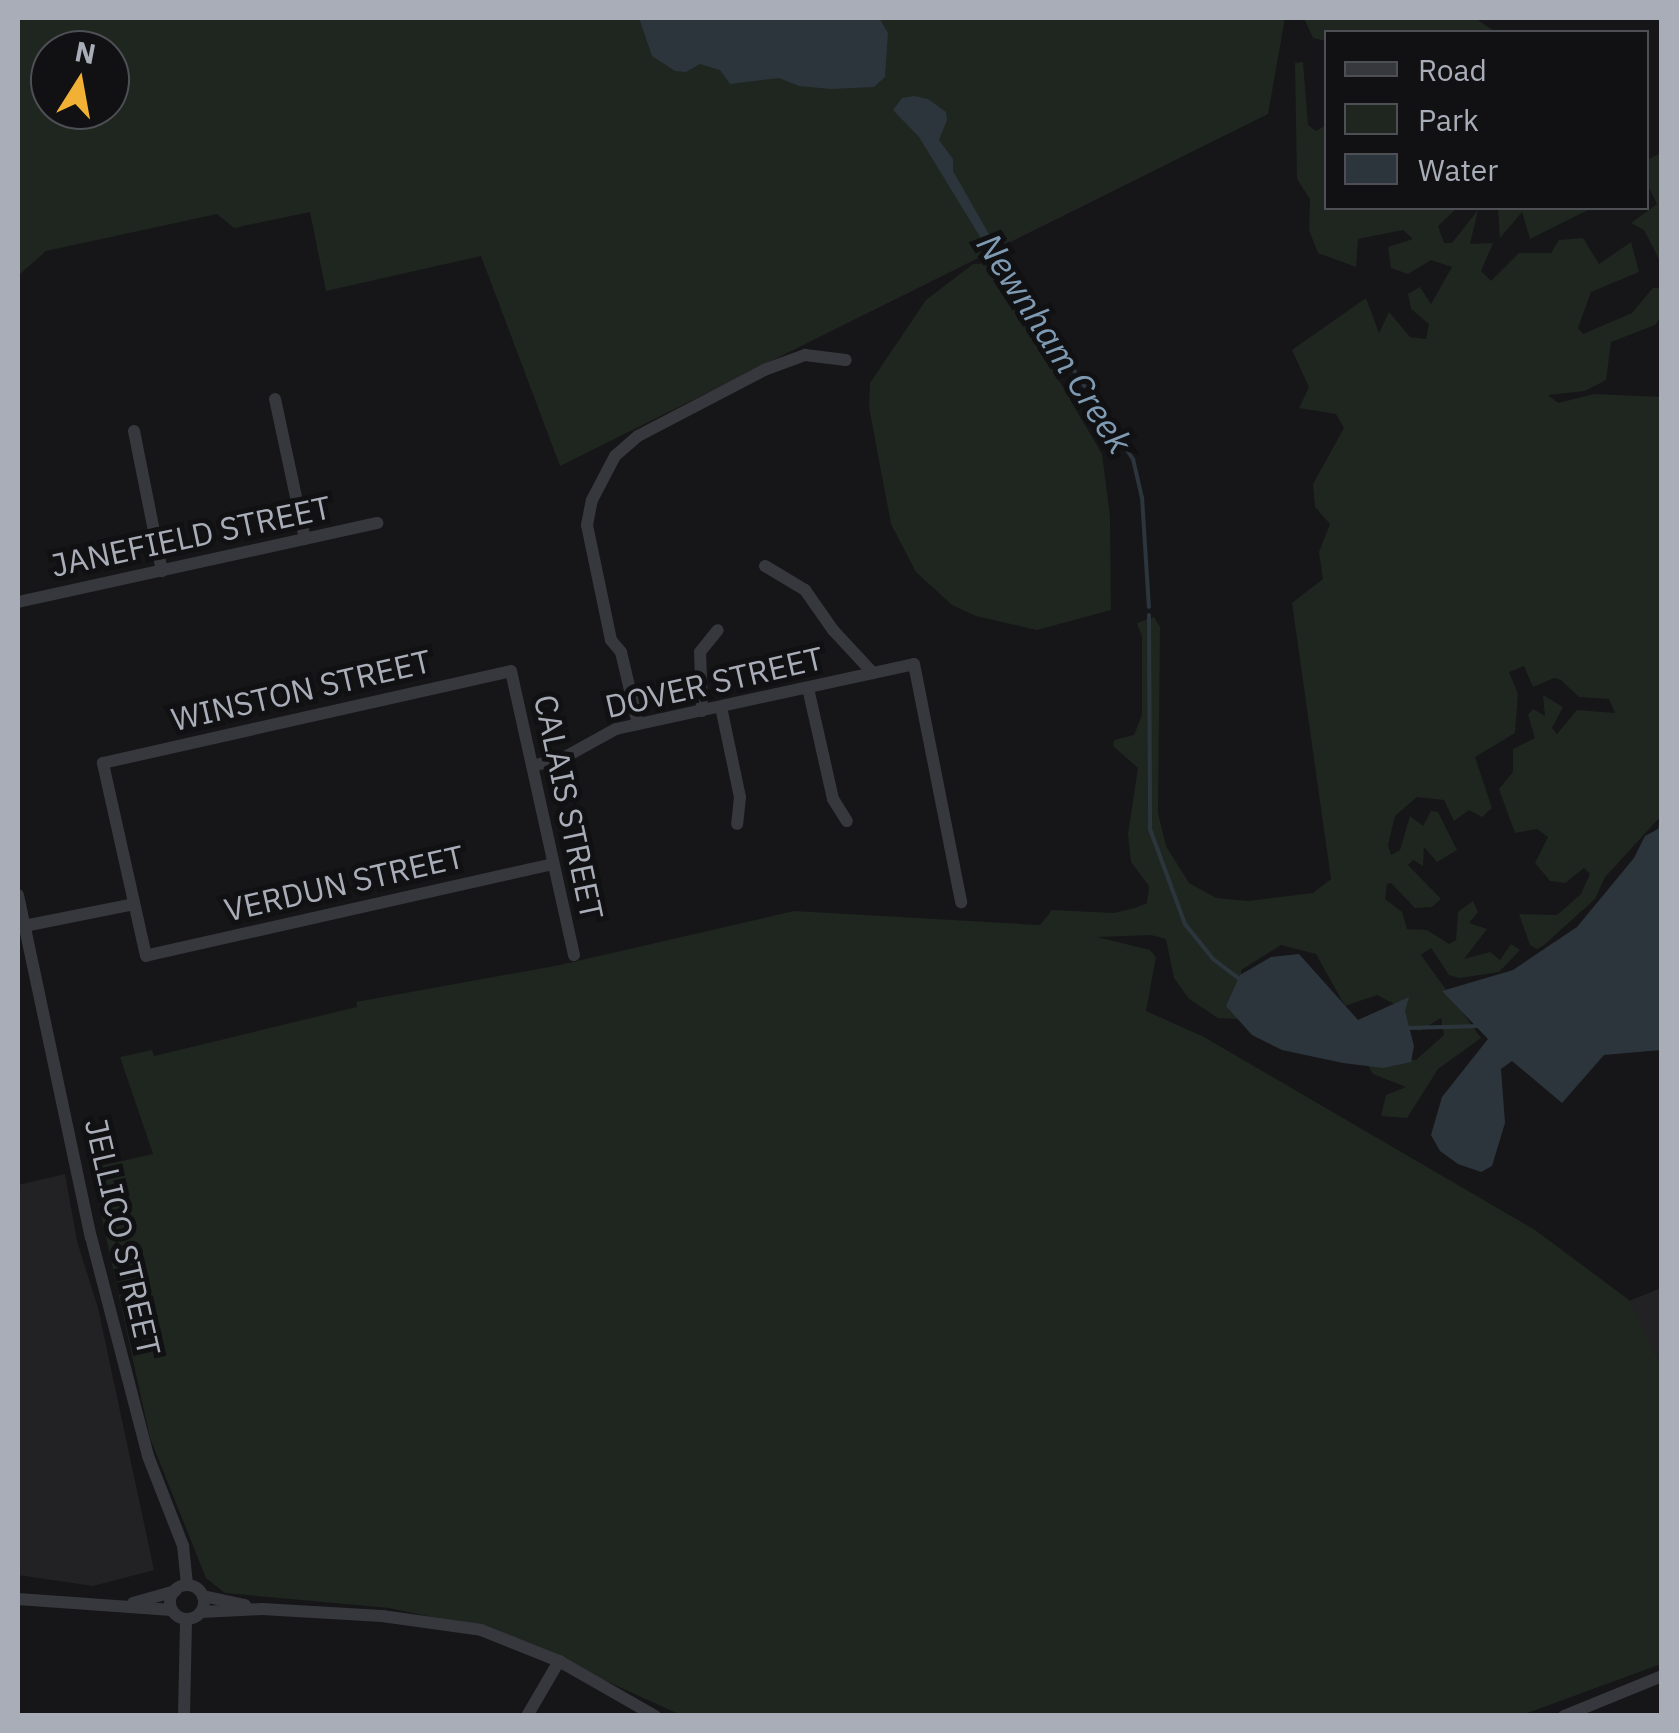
<!DOCTYPE html>
<html>
<head>
<meta charset="utf-8">
<style>
  body { margin:0 }
  #map { position:relative; width:1679px; height:1733px; overflow:hidden; background:#161618; font-family:"IBM Plex Sans",sans-serif }
  div>[style] { position:absolute }
  [style*='--x'] { left:calc(var(--x)*1px); top:calc(var(--y)*1px); width:calc(var(--w)*1px); rotate:calc(var(--a)*1deg) }
  .built>* { inset:0; background:#222225 }
  .green>* { inset:0; background:#1e261f }
  .water>* { inset:0; background:#2c353c }
  .stream>* { height:4px; margin:-2px; padding:0 2px; transform-origin:2px; border-radius:2px; background:#2c353c }
  .minor>* { height:12px; margin:-6px; padding:0 6px; transform-origin:6px; border-radius:6px; background:#37383d }
  .minor>.ring { margin:-6px; padding:0; box-sizing:content-box; background:none; border:12px solid #37383d; border-radius:50% }
  span { translate:-50% -50%; white-space:nowrap; text-align:center; line-height:1.15; -webkit-text-stroke:10px #111113; paint-order:stroke }
  .street-label { font-size:32px; color:#a8adb8 }
  .water-label { font-size:35px; color:#7f9bb3; font-style:italic }
  .frame { position:absolute; inset:0; border:20px solid #a8adb8; pointer-events:none }
  .legend { position:absolute; left:1324px; top:30px; width:325px; height:180px; box-sizing:border-box; background:#111113; border:2px solid #4d4f55; margin:0; padding:12px 18px; list-style:none; font-size:30px; color:#a8adb8 }
  .legend li { display:flex; align-items:center; gap:20px; height:50px }
  .legend b { width:50px; border:2px solid #4d4f55 }
  .north { position:absolute; left:30px; top:30px; width:100px; height:100px; box-sizing:border-box; background:#111113; border:2px solid #4d4f55; border-radius:50%; rotate:11deg; font-size:28px; font-weight:700; line-height:40px; text-align:center; color:#a8adb8 }
  .north::after { content:''; display:block; margin:auto; width:35px; height:45px; background:#f2b134; clip-path:polygon(50% 0,100% 100%,50% 72%,0 100%) }
</style>
</head>
<body>
<div id="map">
  <div class="built">
    <i style="clip-path:polygon(65px 1174px,77px 1241px,98px 1308px,154px 1570px,93px 1586px,18px 1575px,18px 1185px)"></i>
    <i style="clip-path:polygon(1661px 1288px,1661px 1365px,1629px 1301px)"></i>
  </div>
  <div class="green">
    <i style="clip-path:polygon(evenodd,18px 18px,1285px 18px,1268px 114px,560px 466px,481px 256px,326px 291px,310px 212px,234px 228px,217px 214px,46px 251px,18px 276px,18px 18px,50px 50px,110px 50px,110px 110px,50px 110px,50px 50px)"></i>
    <i style="clip-path:polygon(1304px 18px,1475px 18px,1495px 32px,1326px 32px,1326px 41px,1313px 38px)"></i>
    <i style="clip-path:polygon(1303px 62px,1308px 125px,1316px 131px,1326px 125px,1326px 208px,1457px 208px,1438px 226px,1444px 243px,1452px 243px,1478px 210px,1470px 244px,1493px 243px,1481px 271px,1491px 281px,1519px 253px,1551px 253px,1559px 240px,1583px 238px,1599px 264px,1631px 242px,1639px 272px,1591px 292px,1578px 328px,1583px 334px,1632px 313px,1653px 288px,1661px 288px,1661px 317px,1655px 325px,1611px 342px,1606px 380px,1585px 391px,1548px 395px,1558px 403px,1594px 394px,1661px 397px,1661px 816px,1605px 877px,1595px 899px,1544px 945px,1537px 949px,1530px 945px,1519px 914px,1557px 915px,1581px 894px,1590px 874px,1584px 868px,1565px 883px,1550px 881px,1535px 863px,1548px 837px,1537px 829px,1515px 833px,1499px 789px,1513px 772px,1513px 749px,1535px 738px,1528px 715px,1533px 709px,1545px 716px,1543px 695px,1563px 707px,1552px 728px,1557px 734px,1577px 710px,1615px 713px,1609px 699px,1579px 697px,1561px 680px,1554px 678px,1533px 687px,1524px 666px,1509px 672px,1518px 694px,1515px 733px,1475px 757px,1492px 808px,1482px 817px,1469px 810px,1454px 821px,1444px 800px,1417px 797px,1395px 816px,1388px 845px,1391px 855px,1400px 850px,1410px 816px,1423px 826px,1431px 811px,1438px 812px,1457px 850px,1437px 862px,1424px 847px,1423px 866px,1413px 860px,1408px 865px,1441px 899px,1432px 907px,1415px 908px,1391px 883px,1387px 884px,1385px 899px,1402px 912px,1407px 929px,1427px 930px,1449px 944px,1456px 940px,1458px 912px,1473px 901px,1478px 912px,1469px 923px,1487px 929px,1464px 959px,1490px 952px,1500px 960px,1511px 944px,1520px 950px,1499px 972px,1460px 978px,1449px 975px,1431px 948px,1421px 955px,1481px 1038px,1438px 1069px,1407px 1118px,1381px 1116px,1386px 1095px,1406px 1087px,1373px 1074px,1366px 1062px,1374px 1054px,1416px 1060px,1444px 1035px,1441px 1018px,1419px 1031px,1402px 1022px,1398px 1006px,1377px 995px,1345px 1006px,1316px 954px,1281px 945px,1241px 970px,1244px 1000px,1237px 1019px,1218px 1018px,1189px 999px,1174px 978px,1166px 939px,1151px 935px,1097px 937px,1150px 950px,1156px 957px,1146px 1011px,1204px 1037px,1535px 1230px,1629px 1300px,1661px 1365px,1661px 1664px,1522px 1715px,683px 1716px,494px 1630px,389px 1608px,225px 1593px,206px 1578px,150px 1438px,91px 1168px,153px 1154px,120px 1057px,152px 1050px,154px 1056px,357px 1007px,356px 1002px,560px 965px,794px 911px,1040px 925px,1052px 910px,1114px 913px,1135px 908px,1147px 903px,1149px 886px,1131px 862px,1128px 834px,1138px 768px,1113px 746px,1114px 740px,1134px 735px,1142px 715px,1142px 637px,1137px 623px,1154px 617px,1160px 627px,1158px 813px,1166px 846px,1189px 883px,1216px 898px,1248px 901px,1313px 893px,1331px 879px,1292px 603px,1323px 579px,1319px 552px,1330px 524px,1315px 507px,1313px 484px,1344px 428px,1336px 414px,1299px 408px,1309px 387px,1292px 350px,1366px 298px,1379px 333px,1389px 312px,1410px 337px,1426px 339px,1429px 324px,1411px 309px,1408px 294px,1420px 287px,1431px 304px,1452px 267px,1431px 260px,1408px 274px,1391px 268px,1388px 247px,1413px 239px,1403px 230px,1358px 239px,1356px 267px,1318px 253px,1309px 230px,1310px 199px,1297px 179px,1295px 63px)"></i>
    <i style="clip-path:polygon(1661px 153px,1661px 263px,1644px 230px,1631px 223px,1657px 204px,1647px 184px,1647px 160px)"></i>
    <i style="clip-path:polygon(1498px 208px,1592px 208px,1530px 239px,1522px 212px,1500px 238px)"></i>
    <i style="clip-path:polygon(990px 263px,1102px 454px,1110px 516px,1111px 610px,1037px 630px,976px 616px,952px 605px,916px 572px,891px 524px,869px 407px,870px 383px,926px 300px,973px 264px)"></i>
  </div>
  <div class="water">
    <i style="clip-path:polygon(639px 18px,879px 18px,888px 33px,885px 77px,874px 87px,831px 89px,799px 86px,779px 78px,730px 84px,720px 70px,700px 64px,686px 72px,675px 71px,652px 56px)"></i>
    <i style="clip-path:polygon(914px 96px,928px 99px,946px 112px,947px 120px,939px 140px,953px 159px,953px 171px,990px 236px,982px 240px,919px 137px,893px 110px,902px 98px)"></i>
    <i style="clip-path:polygon(1661px 816px,1661px 1050px,1604px 1055px,1562px 1103px,1512px 1061px,1501px 1069px,1505px 1123px,1492px 1166px,1481px 1172px,1458px 1164px,1440px 1151px,1431px 1135px,1442px 1097px,1488px 1039px,1442px 991px,1513px 970px,1577px 927px,1634px 858px,1645px 836px,1658px 829px)"></i>
    <i style="clip-path:polygon(1299px 954px,1358px 1020px,1409px 997px,1405px 1011px,1414px 1046px,1411px 1062px,1383px 1068px,1343px 1063px,1282px 1050px,1252px 1035px,1226px 1006px,1240px 975px,1271px 957px)"></i>
  </div>
  <div class="stream">
    <i style="--x:986;--y:238;--w:265;--a:56.4"></i>
    <i style="--x:1133;--y:459;--w:39;--a:77"></i>
    <i style="--x:1142;--y:497;--w:110;--a:86.4"></i>
    <i style="--x:1149;--y:615;--w:214;--a:89.7"></i>
    <i style="--x:1150;--y:829;--w:101;--a:69.8"></i>
    <i style="--x:1185;--y:924;--w:45;--a:51.3"></i>
    <i style="--x:1213;--y:959;--w:35;--a:37"></i>
    <i style="--x:1406;--y:1028;--w:75;--a:-1.5"></i>
  </div>
  <div class="minor">
    <i style="--x:275;--y:399;--w:143;--a:77.9"></i>
    <i style="--x:134;--y:431;--w:143;--a:78.7"></i>
    <i style="--x:765;--y:566;--w:47;--a:31"></i>
    <i style="--x:805;--y:590;--w:49;--a:55"></i>
    <i style="--x:833;--y:630;--w:59;--a:47.1"></i>
    <i style="--x:18;--y:602;--w:368;--a:-12.4"></i>
    <i style="--x:808;--y:688;--w:114;--a:77.3"></i>
    <i style="--x:833;--y:799;--w:26;--a:58"></i>
    <i style="--x:721;--y:707;--w:92;--a:78.1"></i>
    <i style="--x:740;--y:797;--w:27;--a:96"></i>
    <i style="--x:702;--y:711;--w:59;--a:-91.9"></i>
    <i style="--x:700;--y:652;--w:28;--a:-51"></i>
    <i style="--x:638;--y:724;--w:74;--a:-103.3"></i>
    <i style="--x:621;--y:652;--w:16;--a:-130"></i>
    <i style="--x:611;--y:640;--w:117;--a:-101.8"></i>
    <i style="--x:587;--y:525;--w:25;--a:-79"></i>
    <i style="--x:592;--y:500;--w:50;--a:-62.4"></i>
    <i style="--x:615;--y:456;--w:30;--a:-41"></i>
    <i style="--x:638;--y:436;--w:142;--a:-27.6"></i>
    <i style="--x:764;--y:370;--w:44;--a:-20.1"></i>
    <i style="--x:805;--y:355;--w:41;--a:7"></i>
    <i style="--x:533;--y:766;--w:33;--a:-16"></i>
    <i style="--x:565;--y:757;--w:58;--a:-28.8"></i>
    <i style="--x:616;--y:729;--w:305;--a:-12.3"></i>
    <i style="--x:914;--y:664;--w:243;--a:78.8"></i>
    <i style="--x:553;--y:864;--w:417;--a:167.3"></i>
    <i style="--x:146;--y:956;--w:198;--a:-102.6"></i>
    <i style="--x:103;--y:763;--w:418;--a:-12.7"></i>
    <i style="--x:511;--y:671;--w:291;--a:77.5"></i>
    <i style="--x:18;--y:895;--w:350;--a:78"></i>
    <i style="--x:91;--y:1237;--w:226;--a:75.4"></i>
    <i style="--x:148;--y:1456;--w:97;--a:68.7"></i>
    <i style="--x:183;--y:1546;--w:39;--a:84"></i>
    <i style="--x:24;--y:926;--w:112;--a:-11.3"></i>
    <i class="ring" style="left:170px;top:1585px;width:22px;height:22px"></i>
    <i style="--x:203;--y:1596;--w:43;--a:12.1"></i>
    <i style="--x:18;--y:1599;--w:154;--a:4.1"></i>
    <i style="--x:133;--y:1603;--w:44;--a:-15.9"></i>
    <i style="--x:201;--y:1612;--w:61;--a:-2.8"></i>
    <i style="--x:262;--y:1609;--w:120;--a:3.3"></i>
    <i style="--x:382;--y:1616;--w:100;--a:8"></i>
    <i style="--x:481;--y:1630;--w:84;--a:21.7"></i>
    <i style="--x:559;--y:1661;--w:111;--a:29.8"></i>
    <i style="--x:184;--y:1716;--w:97;--a:-88.8"></i>
    <i style="--x:527;--y:1716;--w:64;--a:-59.8"></i>
    <i style="--x:1564;--y:1716;--w:106;--a:-22.2"></i>
  </div>
  <div class="street-label">
    <span style="left:191px;top:536px;rotate:-12deg">JANEFIELD STREET</span>
    <span style="left:714px;top:682px;rotate:-13deg">DOVER STREET</span>
    <span style="left:301px;top:690px;rotate:-13deg">WINSTON STREET</span>
    <span style="left:569px;top:807px;rotate:78deg">CALAIS STREET</span>
    <span style="left:344px;top:883px;rotate:-13deg">VERDUN STREET</span>
    <span style="left:123px;top:1237px;rotate:77deg">JELLICO STREET</span>
  </div>
  <div class="water-label">
    <span style="left:1055px;top:343px;rotate:57deg">Newnham Creek</span>
  </div>
  <div class="frame"></div>
  <ul class="legend">
  <li><b style="height:12px;background:#37383d"></b>Road</li>
  <li><b style="height:28px;background:#1e261f"></b>Park</li>
  <li><b style="height:28px;background:#2c353c"></b>Water</li>
  </ul>
  <div class="north">N</div>
</div>
</body>
</html>
